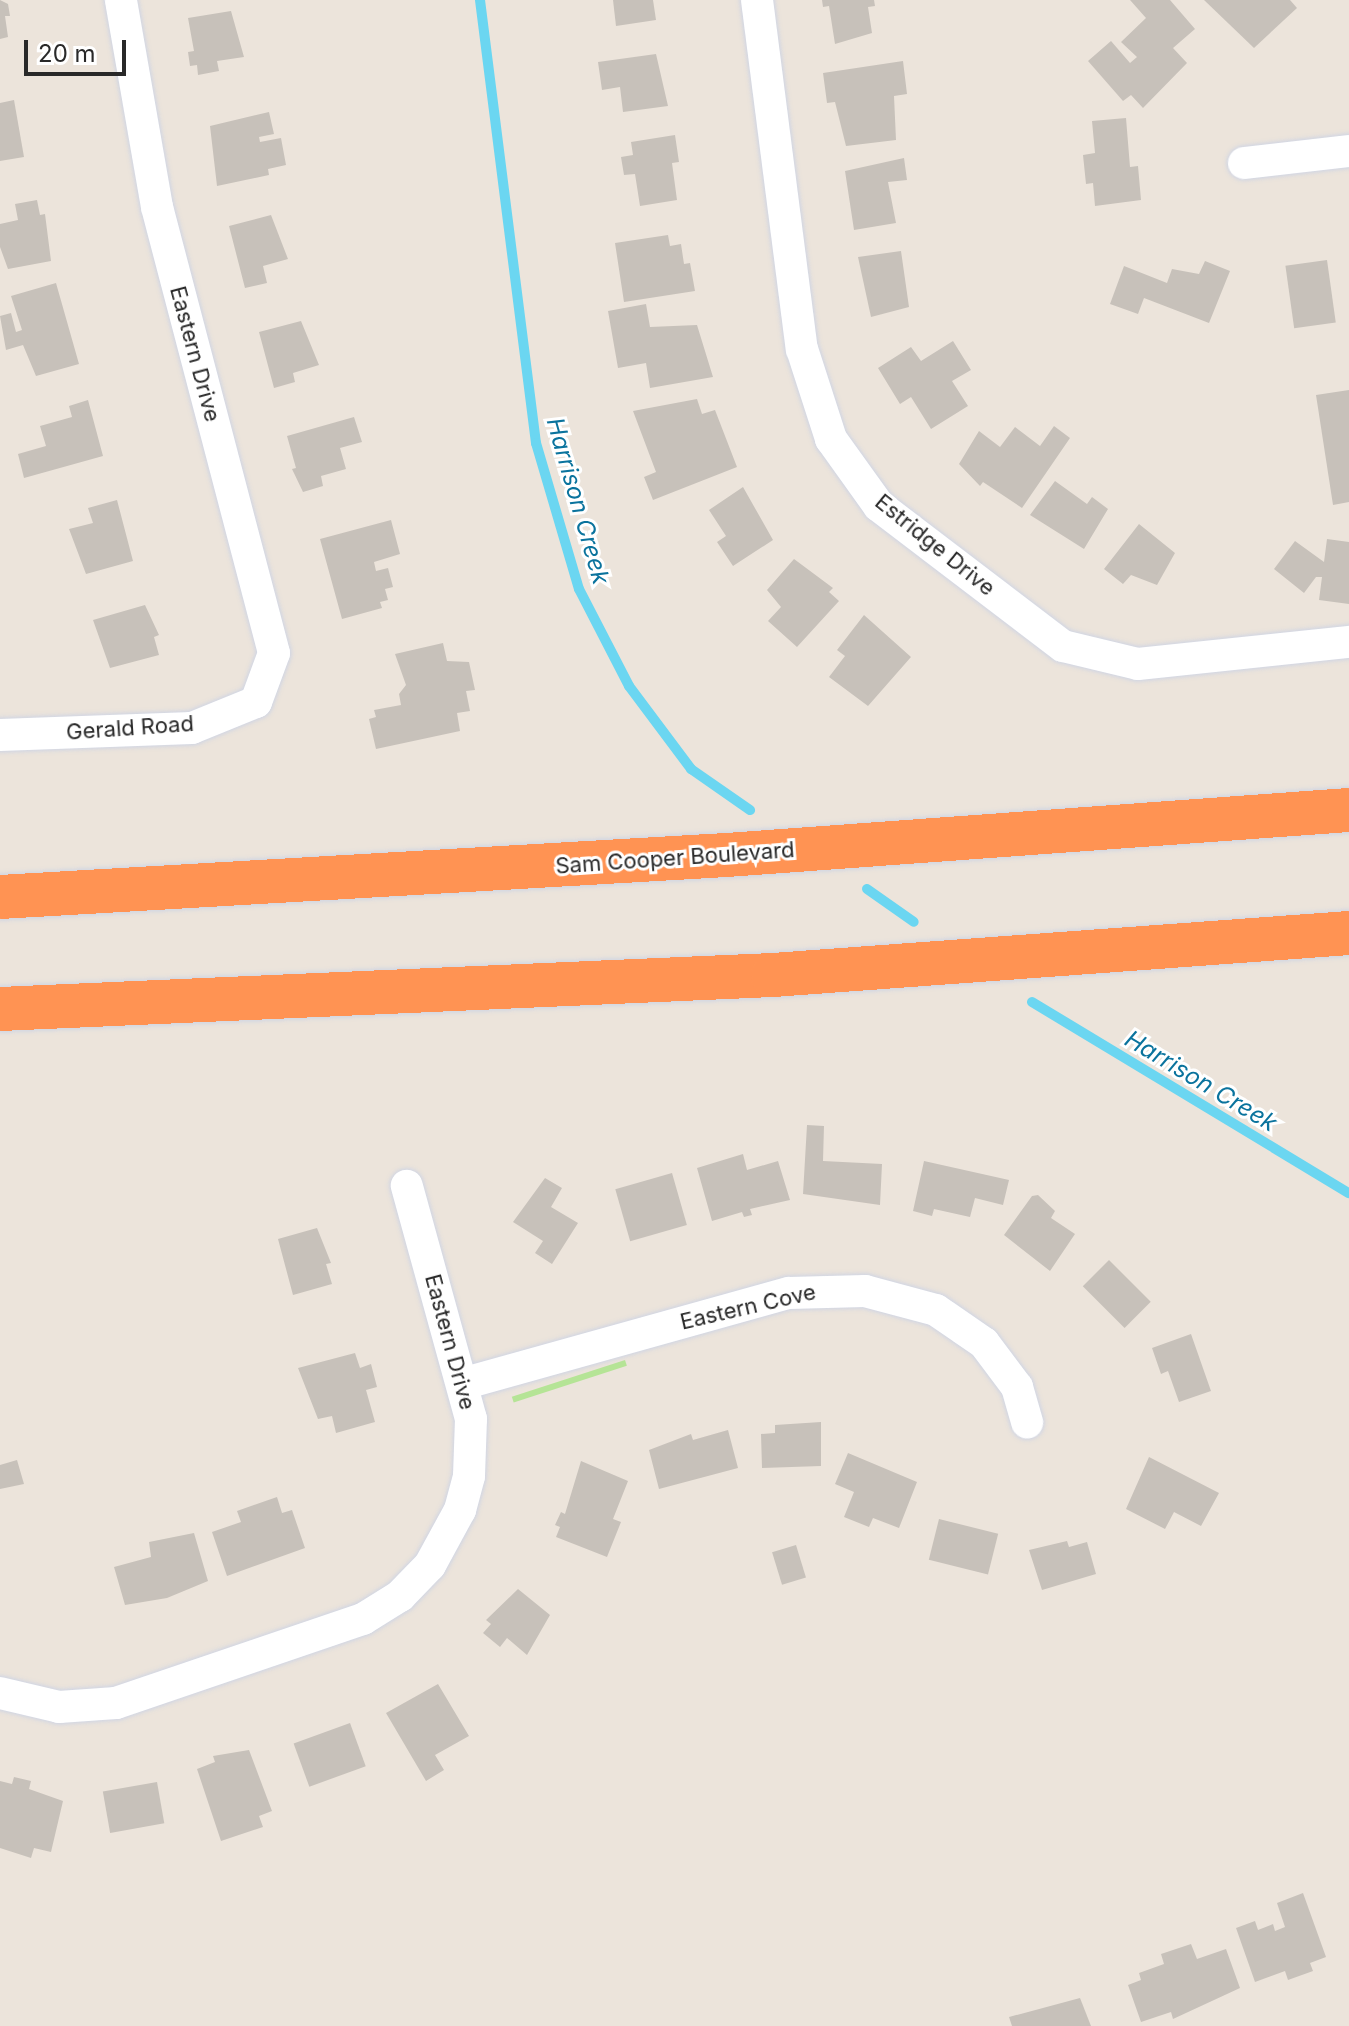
<!DOCTYPE html>
<html>
<head>
<meta charset="utf-8">
<style>
  body { margin:0 }
  #map { position:relative; width:1349px; height:2026px; overflow:hidden; background:#ece4db; font-family:Inter,sans-serif }
  div>[style] { position:absolute }
  [style*='--x'] { left:calc(var(--x)*1px); top:calc(var(--y)*1px); width:calc(var(--w)*1px); rotate:calc(var(--a)*1deg) }
  .green>* { inset:0; background:#b5e496; transform-origin:0 0 }
  .stream>* { height:10px; margin:-5px; padding:0 5px; transform-origin:5px; border-radius:5px; background:#6bd6f1 }
  .building>* { inset:0; background:#c7c1ba; transform-origin:0 0 }
  .roads { filter:drop-shadow(0 0 2px #d0d5e3) drop-shadow(0 0 2px #d0d5e3) }
  .minor>* { height:32px; margin:-16px; padding:0 16px; transform-origin:16px; border-radius:16px; background:#fff }
  .motorway>* { height:44px; margin:-22px; padding:0 22px; transform-origin:22px; border-radius:22px; background:#ff9353 }
  span { translate:-50% -50%; white-space:nowrap; text-align:center; line-height:1.15; -webkit-text-stroke:6px #fff; paint-order:stroke }
  .street-label { font-size:22px; color:#292929 }
  .water-label { font-size:24px; color:#0a739d; font-style:italic }
  .scale { position:absolute; left:24px; top:40px; width:102px; height:36px; box-sizing:border-box; border:4px solid #292929; border-top:0; padding-left:10px; font-size:24px; line-height:28px; white-space:nowrap; color:#292929; -webkit-text-stroke:6px #fff; paint-order:stroke }
</style>
</head>
<body>
<div id="map">
  <div class="green">
    <i style="left:625px;top:1360px;width:6px;height:119px;rotate:72deg"></i>
  </div>
  <div class="stream">
    <i style="--x:480;--y:0;--w:447;--a:82.8"></i>
    <i style="--x:536;--y:443;--w:152;--a:73.6"></i>
    <i style="--x:579;--y:589;--w:109;--a:62.7"></i>
    <i style="--x:629;--y:686;--w:104;--a:53.2"></i>
    <i style="--x:691;--y:769;--w:72;--a:34.8"></i>
    <i style="--x:867;--y:889;--w:57;--a:35.1"></i>
    <i style="--x:1032;--y:1002;--w:370;--a:31.1"></i>
  </div>
  <div class="building">
    <i style="clip-path:polygon(0 0,8px 4px,10px 16px,5px 16px,8px 37px,0 39px)"></i>
    <i style="clip-path:polygon(613px 0,653px 0,656px 20px,616px 26px)"></i>
    <i style="clip-path:polygon(822px 0,874px 0,875px 6px,868px 7px,872px 33px,835px 44px,829px 6px,823px 7px)"></i>
    <i style="clip-path:polygon(1130px 0,1170px 0,1195px 29px,1173px 48px,1187px 63px,1143px 108px,1131px 95px,1123px 101px,1088px 61px,1111px 41px,1130px 63px,1137px 57px,1121px 42px,1146px 18px)"></i>
    <i style="clip-path:polygon(1204px 0,1290px 0,1297px 8px,1254px 48px)"></i>
    <i style="clip-path:polygon(231px 11px,244px 57px,217px 61px,219px 71px,198px 75px,197px 65px,190px 66px,188px 52px,194px 51px,188px 18px)"></i>
    <i style="clip-path:polygon(656px 54px,668px 106px,623px 112px,620px 87px,602px 90px,598px 62px)"></i>
    <i style="clip-path:polygon(903px 61px,907px 94px,894px 96px,896px 140px,846px 146px,835px 102px,827px 103px,823px 73px)"></i>
    <i style="clip-path:polygon(14px 100px,24px 157px,0 161px,0 103px)"></i>
    <i style="clip-path:polygon(269px 112px,274px 134px,259px 137px,260px 142px,281px 138px,286px 165px,268px 169px,269px 175px,217px 186px,210px 126px)"></i>
    <i style="clip-path:polygon(1126px 118px,1130px 167px,1138px 166px,1141px 200px,1095px 206px,1093px 183px,1086px 184px,1083px 155px,1095px 153px,1092px 121px)"></i>
    <i style="clip-path:polygon(675px 135px,679px 162px,672px 163px,677px 200px,640px 206px,635px 174px,624px 175px,621px 157px,633px 155px,631px 142px)"></i>
    <i style="clip-path:polygon(904px 158px,907px 180px,888px 182px,896px 223px,854px 230px,845px 171px)"></i>
    <i style="clip-path:polygon(37px 200px,40px 215px,45px 214px,51px 261px,8px 269px,0 247px,0 224px,18px 220px,15px 204px)"></i>
    <i style="clip-path:polygon(271px 215px,288px 259px,263px 266px,267px 283px,245px 288px,229px 226px)"></i>
    <i style="clip-path:polygon(668px 235px,670px 246px,681px 244px,684px 264px,690px 263px,695px 291px,624px 302px,615px 243px)"></i>
    <i style="clip-path:polygon(901px 251px,909px 307px,871px 317px,858px 257px)"></i>
    <i style="left:1327px;top:260px;width:63px;height:42px;rotate:82deg"></i>
    <i style="clip-path:polygon(1205px 261px,1230px 271px,1209px 323px,1144px 298px,1138px 314px,1110px 304px,1124px 266px,1167px 283px,1172px 269px,1199px 274px)"></i>
    <i style="clip-path:polygon(56px 283px,79px 364px,36px 376px,23px 345px,6px 350px,0 316px,11px 313px,16px 332px,22px 330px,11px 296px)"></i>
    <i style="clip-path:polygon(646px 304px,650px 327px,697px 325px,713px 377px,650px 388px,646px 363px,618px 368px,608px 311px)"></i>
    <i style="clip-path:polygon(301px 321px,319px 365px,293px 373px,295px 382px,274px 388px,259px 332px)"></i>
    <i style="clip-path:polygon(953px 341px,971px 370px,952px 381px,968px 406px,931px 429px,911px 397px,900px 404px,878px 368px,911px 347px,921px 361px)"></i>
    <i style="clip-path:polygon(1349px 390px,1349px 502px,1333px 505px,1316px 395px)"></i>
    <i style="clip-path:polygon(697px 399px,702px 414px,715px 410px,737px 467px,653px 500px,644px 477px,656px 472px,633px 411px)"></i>
    <i style="clip-path:polygon(88px 400px,103px 456px,24px 478px,18px 454px,46px 446px,40px 426px,72px 417px,69px 406px)"></i>
    <i style="clip-path:polygon(354px 417px,362px 442px,340px 448px,346px 469px,321px 476px,323px 486px,303px 492px,292px 469px,296px 468px,287px 436px)"></i>
    <i style="clip-path:polygon(1054px 426px,1070px 438px,1022px 508px,983px 482px,980px 486px,959px 464px,979px 431px,1000px 447px,1015px 427px,1040px 446px)"></i>
    <i style="clip-path:polygon(1055px 481px,1087px 504px,1092px 497px,1108px 509px,1084px 549px,1030px 515px)"></i>
    <i style="clip-path:polygon(743px 487px,773px 540px,733px 566px,717px 542px,726px 536px,709px 510px)"></i>
    <i style="clip-path:polygon(117px 500px,133px 561px,86px 574px,69px 529px,93px 523px,88px 508px)"></i>
    <i style="clip-path:polygon(391px 520px,400px 554px,374px 562px,376px 571px,388px 568px,393px 587px,385px 589px,388px 600px,380px 602px,382px 608px,342px 619px,320px 539px)"></i>
    <i style="clip-path:polygon(1139px 524px,1175px 553px,1157px 585px,1131px 575px,1123px 584px,1104px 569px)"></i>
    <i style="clip-path:polygon(1327px 539px,1349px 542px,1349px 604px,1319px 600px,1322px 577px,1316px 577px,1304px 593px,1274px 569px,1295px 541px,1324px 562px)"></i>
    <i style="clip-path:polygon(794px 559px,833px 588px,829px 592px,839px 601px,797px 647px,768px 621px,781px 607px,767px 590px)"></i>
    <i style="clip-path:polygon(145px 605px,159px 635px,154px 637px,159px 655px,110px 668px,93px 620px)"></i>
    <i style="clip-path:polygon(864px 615px,911px 657px,868px 706px,829px 677px,845px 656px,837px 650px)"></i>
    <i style="clip-path:polygon(443px 643px,447px 661px,469px 662px,475px 690px,466px 691px,470px 711px,457px 713px,460px 731px,376px 749px,369px 719px,376px 717px,374px 710px,401px 705px,399px 694px,406px 685px,395px 654px)"></i>
    <i style="clip-path:polygon(807px 1125px,824px 1126px,823px 1161px,882px 1164px,880px 1205px,803px 1194px)"></i>
    <i style="clip-path:polygon(743px 1154px,747px 1170px,778px 1161px,790px 1200px,750px 1209px,752px 1215px,744px 1217px,742px 1212px,712px 1221px,697px 1168px)"></i>
    <i style="clip-path:polygon(924px 1161px,1009px 1180px,1003px 1205px,975px 1198px,970px 1217px,934px 1209px,932px 1216px,913px 1211px)"></i>
    <i style="left:672px;top:1173px;width:54px;height:59px;rotate:74deg"></i>
    <i style="clip-path:polygon(545px 1178px,562px 1188px,551px 1207px,578px 1223px,552px 1264px,535px 1253px,543px 1241px,513px 1222px)"></i>
    <i style="clip-path:polygon(1038px 1195px,1055px 1211px,1051px 1218px,1075px 1234px,1050px 1271px,1004px 1235px,1032px 1196px)"></i>
    <i style="clip-path:polygon(317px 1228px,331px 1263px,326px 1264px,332px 1284px,293px 1295px,278px 1239px)"></i>
    <i style="left:1109px;top:1260px;width:59px;height:37px;rotate:45deg"></i>
    <i style="clip-path:polygon(1191px 1334px,1211px 1391px,1179px 1402px,1168px 1371px,1161px 1374px,1152px 1348px)"></i>
    <i style="clip-path:polygon(355px 1353px,360px 1368px,371px 1364px,377px 1387px,366px 1390px,375px 1422px,336px 1433px,332px 1416px,318px 1419px,298px 1368px)"></i>
    <i style="clip-path:polygon(821px 1422px,821px 1466px,762px 1468px,761px 1434px,775px 1433px,775px 1425px)"></i>
    <i style="clip-path:polygon(728px 1430px,738px 1468px,659px 1489px,649px 1450px,691px 1434px,693px 1440px)"></i>
    <i style="clip-path:polygon(848px 1453px,917px 1482px,899px 1528px,873px 1518px,869px 1527px,844px 1517px,854px 1492px,835px 1484px)"></i>
    <i style="clip-path:polygon(1149px 1457px,1219px 1493px,1201px 1526px,1174px 1512px,1165px 1529px,1126px 1509px)"></i>
    <i style="clip-path:polygon(17px 1460px,24px 1484px,0 1489px,0 1465px)"></i>
    <i style="clip-path:polygon(581px 1461px,628px 1481px,613px 1519px,621px 1522px,607px 1557px,556px 1537px,560px 1527px,555px 1525px,561px 1512px,565px 1514px)"></i>
    <i style="clip-path:polygon(277px 1497px,282px 1513px,292px 1510px,305px 1548px,227px 1576px,212px 1532px,241px 1522px,237px 1511px)"></i>
    <i style="left:939px;top:1519px;width:61px;height:42px;rotate:14deg"></i>
    <i style="clip-path:polygon(194px 1533px,208px 1581px,167px 1598px,125px 1605px,114px 1567px,151px 1557px,149px 1542px)"></i>
    <i style="clip-path:polygon(1067px 1541px,1069px 1547px,1087px 1542px,1096px 1574px,1042px 1590px,1029px 1550px)"></i>
    <i style="left:796px;top:1545px;width:34px;height:25px;rotate:73deg"></i>
    <i style="clip-path:polygon(518px 1589px,550px 1615px,527px 1655px,507px 1638px,500px 1647px,483px 1633px,491px 1624px,486px 1620px)"></i>
    <i style="clip-path:polygon(438px 1684px,469px 1736px,435px 1755px,444px 1770px,426px 1781px,386px 1713px)"></i>
    <i style="left:350px;top:1723px;width:46px;height:60px;rotate:70deg"></i>
    <i style="clip-path:polygon(249px 1750px,272px 1811px,259px 1816px,263px 1827px,221px 1841px,197px 1769px,215px 1762px,213px 1756px)"></i>
    <i style="clip-path:polygon(14px 1777px,31px 1781px,29px 1789px,63px 1801px,51px 1852px,34px 1848px,31px 1858px,0 1848px,0 1781px,12px 1784px)"></i>
    <i style="left:157px;top:1782px;width:42px;height:55px;rotate:80deg"></i>
    <i style="clip-path:polygon(1303px 1893px,1326px 1957px,1310px 1963px,1313px 1971px,1288px 1980px,1285px 1971px,1255px 1982px,1236px 1928px,1255px 1921px,1258px 1930px,1273px 1924px,1275px 1931px,1285px 1927px,1277px 1903px)"></i>
    <i style="clip-path:polygon(1191px 1944px,1197px 1959px,1226px 1949px,1240px 1988px,1173px 2019px,1171px 2012px,1141px 2022px,1128px 1985px,1141px 1980px,1139px 1973px,1164px 1964px,1161px 1954px)"></i>
    <i style="clip-path:polygon(1080px 1998px,1091px 2026px,1012px 2026px,1009px 2017px)"></i>
  </div>
  <div class="roads">
    <div class="minor">
      <i style="--x:757;--y:0;--w:352;--a:82.7"></i>
      <i style="--x:802;--y:349;--w:95;--a:72.1"></i>
      <i style="--x:831;--y:439;--w:82;--a:54.4"></i>
      <i style="--x:879;--y:506;--w:231;--a:37.3"></i>
      <i style="--x:1063;--y:646;--w:77;--a:13.5"></i>
      <i style="--x:1138;--y:664;--w:212;--a:-6"></i>
      <i style="--x:1244;--y:163;--w:106;--a:-6.5"></i>
      <i style="--x:0;--y:735;--w:192;--a:-2.1"></i>
      <i style="--x:192;--y:728;--w:69;--a:-22.1"></i>
      <i style="--x:256;--y:702;--w:52;--a:-69.8"></i>
      <i style="--x:274;--y:653;--w:461;--a:-104.7"></i>
      <i style="--x:157;--y:207;--w:210;--a:-99.9"></i>
      <i style="--x:462;--y:1384;--w:339;--a:-15.6"></i>
      <i style="--x:789;--y:1293;--w:76;--a:-1.5"></i>
      <i style="--x:865;--y:1291;--w:73;--a:15"></i>
      <i style="--x:936;--y:1310;--w:58;--a:34.5"></i>
      <i style="--x:984;--y:1343;--w:55;--a:53.1"></i>
      <i style="--x:1017;--y:1387;--w:37;--a:74"></i>
      <i style="--x:0;--y:1693;--w:61;--a:13.3"></i>
      <i style="--x:59;--y:1707;--w:57;--a:-4"></i>
      <i style="--x:116;--y:1703;--w:261;--a:-18.8"></i>
      <i style="--x:363;--y:1619;--w:44;--a:-31.9"></i>
      <i style="--x:400;--y:1596;--w:43;--a:-45.9"></i>
      <i style="--x:430;--y:1565;--w:63;--a:-61.4"></i>
      <i style="--x:460;--y:1510;--w:35;--a:-75"></i>
      <i style="--x:469;--y:1476;--w:57;--a:-88"></i>
      <i style="--x:471;--y:1419;--w:242;--a:-105.4"></i>
    </div>
    <div class="motorway">
      <i style="--x:0;--y:897;--w:728;--a:-3.31"></i>
      <i style="--x:727;--y:855;--w:624;--a:-4.14"></i>
      <i style="--x:0;--y:1009;--w:774;--a:-2.52"></i>
      <i style="--x:773;--y:975;--w:578;--a:-4.17"></i>
    </div>
  </div>
  <div class="street-label">
    <span style="left:195px;top:354px;rotate:75deg">Eastern Drive</span>
    <span style="left:935px;top:545px;rotate:39deg">Estridge Drive</span>
    <span style="left:130px;top:728px;rotate:-4deg">Gerald Road</span>
    <span style="left:675px;top:858px;rotate:-4deg">Sam Cooper Boulevard</span>
    <span style="left:748px;top:1307px;rotate:-13deg">Eastern Cove</span>
    <span style="left:450px;top:1342px;rotate:75deg">Eastern Drive</span>
  </div>
  <div class="water-label">
    <span style="left:578px;top:501px;rotate:74deg">Harrison Creek</span>
    <span style="left:1201px;top:1081px;rotate:31deg">Harrison Creek</span>
  </div>
  <div class="scale">20 m</div>
</div>
</body>
</html>
